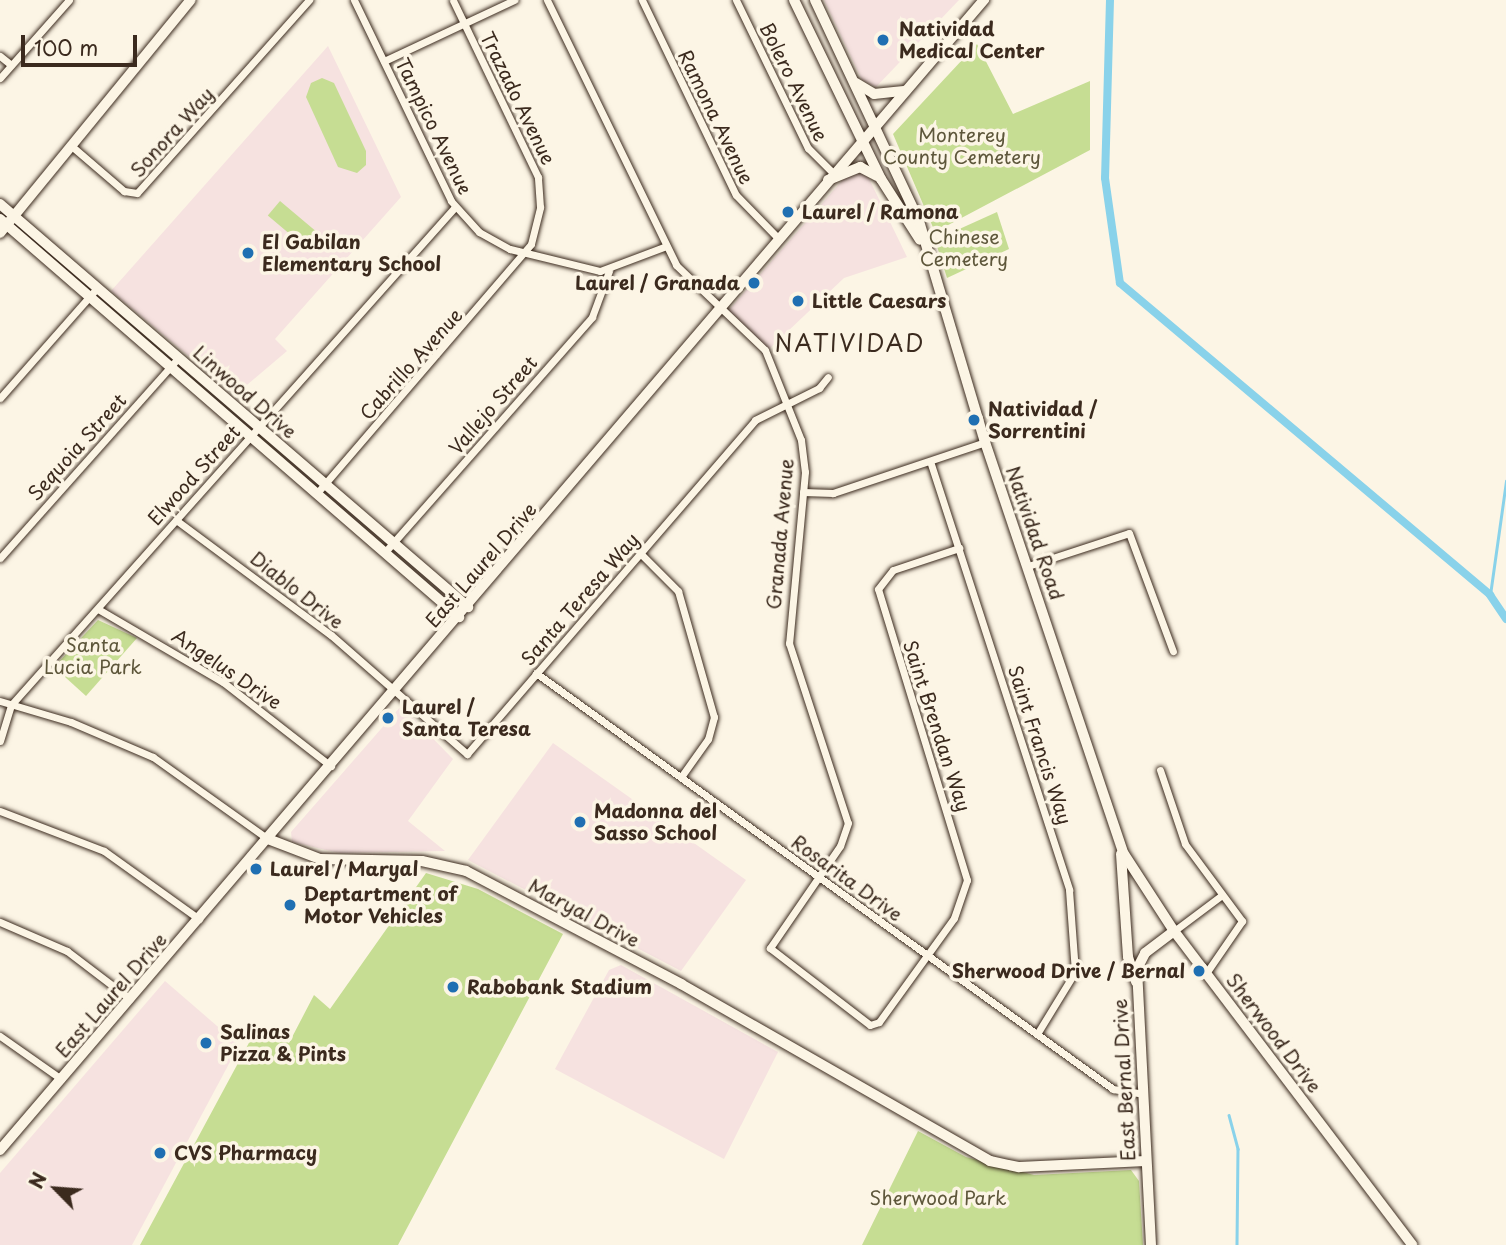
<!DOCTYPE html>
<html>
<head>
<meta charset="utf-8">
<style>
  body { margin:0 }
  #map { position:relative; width:1506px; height:1245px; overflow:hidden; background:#fcf5e5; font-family:"Playpen Sans",sans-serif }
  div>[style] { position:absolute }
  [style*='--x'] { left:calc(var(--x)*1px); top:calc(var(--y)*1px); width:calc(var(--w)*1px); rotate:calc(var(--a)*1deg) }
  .built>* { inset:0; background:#f6e2e0 }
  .green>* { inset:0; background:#c6dd93; transform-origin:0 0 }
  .stream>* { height:2.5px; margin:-1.25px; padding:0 1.25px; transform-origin:1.25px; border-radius:1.25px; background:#89d2ea }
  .canal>* { height:8px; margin:-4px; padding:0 4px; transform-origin:4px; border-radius:4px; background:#89d2ea }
  .roads { filter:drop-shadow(0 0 2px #3b2a1e) drop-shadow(0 0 2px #3b2a1e) }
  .street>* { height:7px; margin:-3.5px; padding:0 3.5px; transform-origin:3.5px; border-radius:3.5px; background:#fcf5e5 }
  .secondary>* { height:10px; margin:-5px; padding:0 5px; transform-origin:5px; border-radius:5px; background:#fcf5e5 }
  .dots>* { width:19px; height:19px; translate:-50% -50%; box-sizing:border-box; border:4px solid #fcf5e5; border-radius:50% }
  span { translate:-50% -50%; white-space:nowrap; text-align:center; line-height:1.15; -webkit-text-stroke:7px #fcf5e5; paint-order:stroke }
  .poi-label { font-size:19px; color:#3b2a1e; font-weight:700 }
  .left { translate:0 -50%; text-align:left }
  .right { translate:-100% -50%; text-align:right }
  .street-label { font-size:19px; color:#3b2a1e }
  .park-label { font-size:19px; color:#5e573b }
  .quarter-label { font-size:23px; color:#3b2a1e; letter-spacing:2px }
  .north { position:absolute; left:21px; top:1154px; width:70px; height:70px; -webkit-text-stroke:5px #fcf5e5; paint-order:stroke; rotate:295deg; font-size:19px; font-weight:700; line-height:28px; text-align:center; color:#3b2a1e }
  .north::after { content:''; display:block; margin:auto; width:24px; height:32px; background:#3b2a1e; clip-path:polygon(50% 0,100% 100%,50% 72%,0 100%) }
  .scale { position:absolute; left:21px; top:35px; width:116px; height:32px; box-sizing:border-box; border:4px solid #3b2a1e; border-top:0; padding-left:9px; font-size:21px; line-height:24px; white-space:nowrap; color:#3b2a1e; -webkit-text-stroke:5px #fcf5e5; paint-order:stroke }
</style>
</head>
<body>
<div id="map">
  <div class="built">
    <i style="clip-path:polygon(824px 0,959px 0,876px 87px,862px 80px)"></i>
    <i style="clip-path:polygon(328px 46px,401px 197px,275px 339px,287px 351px,235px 395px,111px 291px)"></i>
    <i style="clip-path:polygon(860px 160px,907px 257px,844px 278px,767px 351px,728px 311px)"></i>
    <i style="clip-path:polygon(401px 706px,453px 759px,408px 821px,445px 851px,339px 853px,292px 842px,291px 832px)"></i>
    <i style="clip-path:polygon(553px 743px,746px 880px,681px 971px,468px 860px)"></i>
    <i style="clip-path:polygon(621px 965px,778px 1052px,724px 1159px,555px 1069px,609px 970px)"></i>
    <i style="clip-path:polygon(165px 981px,239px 1045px,132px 1245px,0 1245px,0 1173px)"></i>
  </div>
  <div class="green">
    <i style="clip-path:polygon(977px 44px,1013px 114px,1090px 81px,1090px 150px,935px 232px,893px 134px)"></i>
    <i style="clip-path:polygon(322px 78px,334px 83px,366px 151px,366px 165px,357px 173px,338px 167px,306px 97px,311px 83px)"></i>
    <i style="left:280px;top:201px;width:50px;height:19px;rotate:40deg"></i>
    <i style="clip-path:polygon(997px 212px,1009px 249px,947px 278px,935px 240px)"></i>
    <i style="clip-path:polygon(98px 620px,137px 638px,86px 696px,54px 667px)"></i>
    <i style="clip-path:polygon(426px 873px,478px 889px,563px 934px,398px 1245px,140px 1245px,258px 1026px,289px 1043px,314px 995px,330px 1009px)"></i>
    <i style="clip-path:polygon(918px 1131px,966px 1157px,1034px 1175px,1131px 1170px,1139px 1181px,1143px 1245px,862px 1245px)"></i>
  </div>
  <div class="stream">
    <i style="--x:1490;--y:595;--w:115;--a:-82"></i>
    <i style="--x:1229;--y:1115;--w:35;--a:75"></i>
    <i style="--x:1238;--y:1149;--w:96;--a:90.6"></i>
  </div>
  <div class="canal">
    <i style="--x:1110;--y:0;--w:178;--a:91.6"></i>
    <i style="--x:1105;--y:178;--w:106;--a:81.9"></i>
    <i style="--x:1120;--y:283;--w:484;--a:40.1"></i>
    <i style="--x:1490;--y:595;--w:29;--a:56"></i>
  </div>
  <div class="roads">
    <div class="street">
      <i style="--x:354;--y:0;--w:223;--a:64.2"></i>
      <i style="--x:451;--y:201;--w:42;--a:47.9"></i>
      <i style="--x:479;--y:232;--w:35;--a:29"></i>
      <i style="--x:510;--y:249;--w:93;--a:13.7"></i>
      <i style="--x:600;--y:271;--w:71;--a:-20.7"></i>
      <i style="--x:547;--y:0;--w:295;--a:64"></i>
      <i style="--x:676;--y:265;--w:123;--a:43.7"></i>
      <i style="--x:765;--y:350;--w:97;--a:68.2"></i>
      <i style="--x:801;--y:440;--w:32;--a:83"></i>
      <i style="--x:805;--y:472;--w:172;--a:95.3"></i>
      <i style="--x:789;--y:643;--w:189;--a:71.9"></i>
      <i style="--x:848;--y:823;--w:24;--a:109"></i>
      <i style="--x:840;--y:846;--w:124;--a:124.5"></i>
      <i style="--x:770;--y:948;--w:126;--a:37.6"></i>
      <i style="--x:870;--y:1025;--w:9;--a:-18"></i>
      <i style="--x:879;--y:1022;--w:128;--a:-54.2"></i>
      <i style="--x:954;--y:918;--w:40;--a:-71.1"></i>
      <i style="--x:967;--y:880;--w:304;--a:-107"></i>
      <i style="--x:878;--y:589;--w:24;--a:-52"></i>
      <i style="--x:893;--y:570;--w:70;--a:-18.4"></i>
      <i style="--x:642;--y:0;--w:216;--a:64.3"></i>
      <i style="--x:736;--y:195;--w:59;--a:45.7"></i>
      <i style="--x:736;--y:0;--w:165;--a:64.1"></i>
      <i style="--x:808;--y:148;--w:34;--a:45"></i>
      <i style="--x:0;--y:56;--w:14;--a:39"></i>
      <i style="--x:384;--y:61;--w:144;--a:-25.1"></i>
      <i style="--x:0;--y:78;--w:104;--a:-48.5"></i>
      <i style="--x:75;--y:149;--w:65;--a:40.6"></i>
      <i style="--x:124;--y:191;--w:13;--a:9"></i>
      <i style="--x:137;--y:193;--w:259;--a:-48.3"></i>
      <i style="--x:0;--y:398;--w:147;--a:-48.6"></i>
      <i style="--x:930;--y:461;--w:451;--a:72"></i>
      <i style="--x:1069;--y:890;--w:82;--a:85.8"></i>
      <i style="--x:1075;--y:972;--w:73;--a:121.5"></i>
      <i style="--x:803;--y:492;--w:30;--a:2"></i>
      <i style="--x:833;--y:493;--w:160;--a:-18.5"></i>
      <i style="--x:317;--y:493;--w:328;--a:-49.3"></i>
      <i style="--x:531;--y:244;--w:38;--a:-76"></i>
      <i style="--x:540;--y:207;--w:30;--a:-94"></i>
      <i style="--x:538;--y:177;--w:196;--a:-115.7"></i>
      <i style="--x:176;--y:520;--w:193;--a:36.6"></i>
      <i style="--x:331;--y:635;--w:181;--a:41.2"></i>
      <i style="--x:467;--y:754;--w:441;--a:-49.2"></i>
      <i style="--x:755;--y:420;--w:72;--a:-26.6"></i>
      <i style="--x:819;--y:388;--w:14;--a:-51"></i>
      <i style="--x:385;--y:552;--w:313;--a:-48.6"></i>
      <i style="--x:592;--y:317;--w:49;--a:-69.7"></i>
      <i style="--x:640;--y:553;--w:54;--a:45"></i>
      <i style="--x:678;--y:591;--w:131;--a:74.1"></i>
      <i style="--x:714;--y:717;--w:23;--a:105"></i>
      <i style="--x:708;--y:739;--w:47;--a:125.4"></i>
      <i style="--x:0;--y:558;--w:268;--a:-48.3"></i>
      <i style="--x:1028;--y:566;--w:106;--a:-18.1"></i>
      <i style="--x:1129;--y:533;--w:126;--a:69.6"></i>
      <i style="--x:98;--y:609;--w:145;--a:30.3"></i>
      <i style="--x:223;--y:682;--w:137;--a:37.9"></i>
      <i style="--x:536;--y:673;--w:711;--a:35.79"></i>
      <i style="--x:1113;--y:1089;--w:30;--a:9"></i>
      <i style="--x:0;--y:701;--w:74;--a:16.5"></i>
      <i style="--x:71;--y:722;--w:89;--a:23.1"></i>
      <i style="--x:153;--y:757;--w:141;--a:35.5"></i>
      <i style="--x:0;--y:741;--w:38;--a:-73"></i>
      <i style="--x:11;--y:705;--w:667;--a:-48.28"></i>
      <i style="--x:1160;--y:770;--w:78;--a:71.3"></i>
      <i style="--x:1185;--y:844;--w:96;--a:53.5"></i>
      <i style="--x:1242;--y:921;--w:62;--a:124.5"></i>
      <i style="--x:0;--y:811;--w:111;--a:21"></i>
      <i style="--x:104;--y:851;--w:117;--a:35.6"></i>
      <i style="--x:0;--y:922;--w:73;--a:23.4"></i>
      <i style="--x:67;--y:951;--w:79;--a:37.3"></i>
      <i style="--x:1174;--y:931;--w:60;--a:-36.9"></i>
      <i style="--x:0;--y:1036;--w:75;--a:35.2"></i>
    </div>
    <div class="secondary">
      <i style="--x:794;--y:0;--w:199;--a:64.1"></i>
      <i style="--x:881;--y:179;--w:72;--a:57.4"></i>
      <i style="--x:815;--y:0;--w:244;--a:64.8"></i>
      <i style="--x:919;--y:221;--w:231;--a:73.4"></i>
      <i style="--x:985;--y:442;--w:435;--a:71.4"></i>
      <i style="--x:1124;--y:854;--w:92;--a:57"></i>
      <i style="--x:1174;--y:931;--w:394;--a:52.8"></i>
      <i style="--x:856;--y:83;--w:21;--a:31"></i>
      <i style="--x:874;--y:94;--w:30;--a:-6"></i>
      <i style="--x:828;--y:180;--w:35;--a:-22"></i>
      <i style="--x:860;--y:167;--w:19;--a:28"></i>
      <i style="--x:0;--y:204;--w:618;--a:40.73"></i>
      <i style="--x:0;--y:219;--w:608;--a:40.93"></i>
      <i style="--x:0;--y:233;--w:301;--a:-50.7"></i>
      <i style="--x:268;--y:839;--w:56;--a:21"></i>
      <i style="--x:320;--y:859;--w:102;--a:1.1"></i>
      <i style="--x:422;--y:861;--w:45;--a:12.8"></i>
      <i style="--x:466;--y:871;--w:243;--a:27.7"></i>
      <i style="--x:681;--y:984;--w:356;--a:29.8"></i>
      <i style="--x:990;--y:1161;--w:30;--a:12"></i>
      <i style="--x:1019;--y:1167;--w:127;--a:-2.7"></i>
      <i style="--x:1121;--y:854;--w:103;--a:86.1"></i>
      <i style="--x:1128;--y:957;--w:26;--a:72"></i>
      <i style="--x:0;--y:1150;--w:1514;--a:-49.45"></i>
      <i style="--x:1151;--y:1245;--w:276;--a:-92.9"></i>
      <i style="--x:1137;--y:969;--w:18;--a:-63"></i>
      <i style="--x:1145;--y:953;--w:36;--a:-37"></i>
    </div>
  </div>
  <div class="dots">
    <i style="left:883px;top:40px;background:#1f6fb2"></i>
    <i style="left:788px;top:212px;background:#1f6fb2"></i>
    <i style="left:248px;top:253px;background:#1f6fb2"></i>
    <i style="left:754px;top:283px;background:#1f6fb2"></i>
    <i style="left:798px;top:301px;background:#1f6fb2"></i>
    <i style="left:974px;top:420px;background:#1f6fb2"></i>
    <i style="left:388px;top:718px;background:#1f6fb2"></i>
    <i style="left:580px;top:822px;background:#1f6fb2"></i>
    <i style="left:256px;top:869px;background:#1f6fb2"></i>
    <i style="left:290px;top:905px;background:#1f6fb2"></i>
    <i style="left:1199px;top:971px;background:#1f6fb2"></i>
    <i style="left:453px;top:987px;background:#1f6fb2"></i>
    <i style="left:206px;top:1043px;background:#1f6fb2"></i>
    <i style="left:160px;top:1153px;background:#1f6fb2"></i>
  </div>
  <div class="poi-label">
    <span class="left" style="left:899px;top:40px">Natividad<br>Medical Center</span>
    <span class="left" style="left:802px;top:212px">Laurel / Ramona</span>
    <span class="left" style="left:262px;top:253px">El Gabilan<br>Elementary School</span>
    <span class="right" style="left:740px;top:283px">Laurel / Granada</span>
    <span class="left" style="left:812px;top:301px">Little Caesars</span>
    <span class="left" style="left:988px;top:420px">Natividad /<br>Sorrentini</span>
    <span class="left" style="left:402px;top:718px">Laurel /<br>Santa Teresa</span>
    <span class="left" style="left:594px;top:822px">Madonna del<br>Sasso School</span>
    <span class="left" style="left:270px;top:869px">Laurel / Maryal</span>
    <span class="left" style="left:304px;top:905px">Deptartment of<br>Motor Vehicles</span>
    <span class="right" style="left:1185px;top:971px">Sherwood Drive / Bernal</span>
    <span class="left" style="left:467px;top:987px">Rabobank Stadium</span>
    <span class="left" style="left:220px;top:1043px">Salinas<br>Pizza &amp; Pints</span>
    <span class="left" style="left:174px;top:1153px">CVS Pharmacy</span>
  </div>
  <div class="street-label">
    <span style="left:794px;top:82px;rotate:64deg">Bolero Avenue</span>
    <span style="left:518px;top:98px;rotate:64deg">Trazado Avenue</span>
    <span style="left:716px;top:117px;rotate:64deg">Ramona Avenue</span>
    <span style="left:434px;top:126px;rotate:64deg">Tampico Avenue</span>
    <span style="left:172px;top:132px;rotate:-48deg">Sonora Way</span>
    <span style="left:411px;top:364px;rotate:-48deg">Cabrillo Avenue</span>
    <span style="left:245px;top:392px;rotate:41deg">Linwood Drive</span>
    <span style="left:493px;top:405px;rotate:-49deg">Vallejo Street</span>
    <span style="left:77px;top:447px;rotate:-48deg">Sequoia Street</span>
    <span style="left:194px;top:475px;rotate:-48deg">Elwood Street</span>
    <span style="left:1035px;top:533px;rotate:71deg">Natividad Road</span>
    <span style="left:780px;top:534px;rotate:-85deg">Granada Avenue</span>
    <span style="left:481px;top:565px;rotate:-49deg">East Laurel Drive</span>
    <span style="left:297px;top:590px;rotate:38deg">Diablo Drive</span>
    <span style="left:580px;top:599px;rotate:-49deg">Santa Teresa Way</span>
    <span style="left:227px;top:669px;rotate:34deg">Angelus Drive</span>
    <span style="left:937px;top:726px;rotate:72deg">Saint Brendan Way</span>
    <span style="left:1040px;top:745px;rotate:72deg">Saint Francis Way</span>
    <span style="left:847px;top:878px;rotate:36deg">Rosarita Drive</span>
    <span style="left:584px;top:913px;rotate:28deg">Maryal Drive</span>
    <span style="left:111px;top:995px;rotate:-49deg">East Laurel Drive</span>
    <span style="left:1274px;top:1033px;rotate:53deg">Sherwood Drive</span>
    <span style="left:1124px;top:1080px;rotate:-93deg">East Bernal Drive</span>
  </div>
  <div class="park-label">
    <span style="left:962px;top:146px">Monterey<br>County Cemetery</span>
    <span style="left:964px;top:248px">Chinese<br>Cemetery</span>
    <span style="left:93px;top:656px">Santa<br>Lucia Park</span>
    <span style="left:938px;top:1198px">Sherwood Park</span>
  </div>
  <div class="quarter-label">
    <span style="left:850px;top:343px">NATIVIDAD</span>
  </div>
  <div class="north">N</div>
  <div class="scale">100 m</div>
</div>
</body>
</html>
